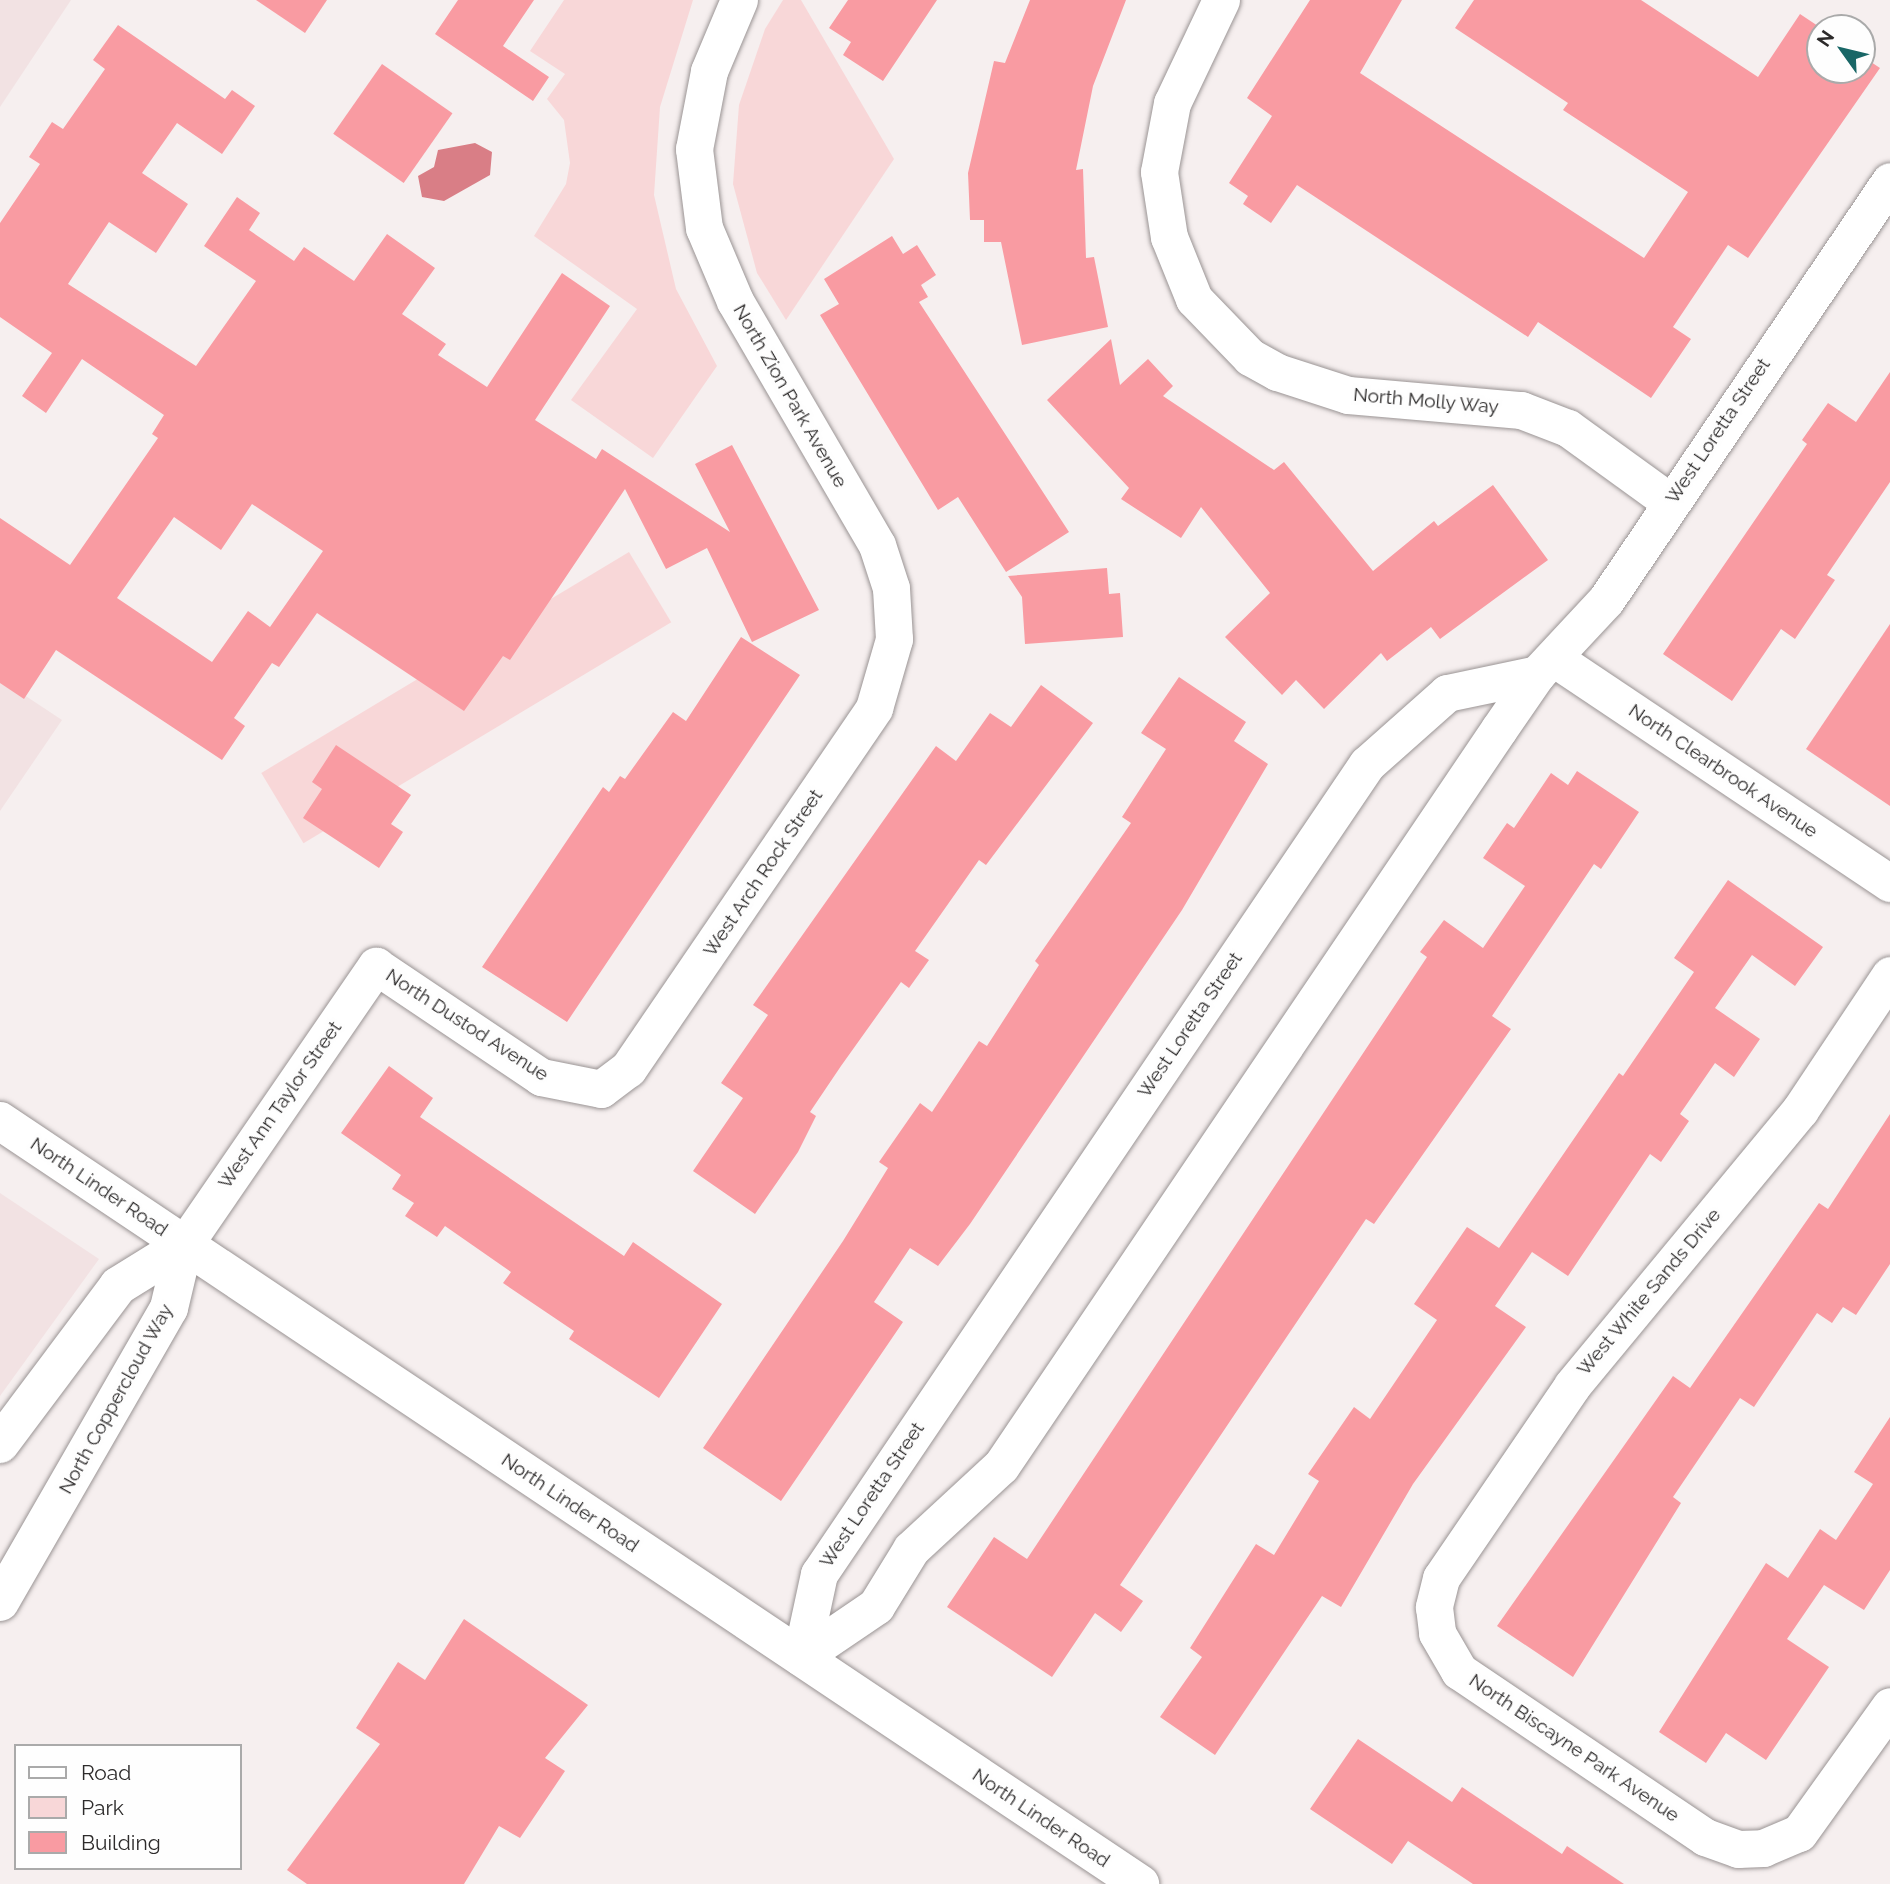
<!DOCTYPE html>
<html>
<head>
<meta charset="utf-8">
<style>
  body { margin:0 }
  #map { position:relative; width:1890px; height:1884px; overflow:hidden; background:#f6efef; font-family:Raleway,sans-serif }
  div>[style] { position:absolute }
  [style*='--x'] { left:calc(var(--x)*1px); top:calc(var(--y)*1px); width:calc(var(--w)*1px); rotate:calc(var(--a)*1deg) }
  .built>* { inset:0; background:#f2e2e3 }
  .green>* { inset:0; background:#f8d7d8; transform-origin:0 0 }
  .water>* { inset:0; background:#d97e86 }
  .building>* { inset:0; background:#f99ba2; transform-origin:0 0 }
  .roads { filter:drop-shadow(0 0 2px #9a9494) drop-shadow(0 0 2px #9a9494) }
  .minor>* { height:37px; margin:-18.5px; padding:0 18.5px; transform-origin:18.5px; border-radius:18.5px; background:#fff }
  .tertiary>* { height:38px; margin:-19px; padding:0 19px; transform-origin:19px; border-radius:19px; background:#fff }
  .secondary>* { height:38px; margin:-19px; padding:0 19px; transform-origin:19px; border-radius:19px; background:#fff }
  span { translate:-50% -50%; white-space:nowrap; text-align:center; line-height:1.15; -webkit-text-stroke:7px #fefefe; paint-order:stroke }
  .street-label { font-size:19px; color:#2d2b2b }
  .legend { position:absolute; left:14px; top:1744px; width:228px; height:126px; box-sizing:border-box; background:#fefefe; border:2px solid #aaa; margin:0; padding:9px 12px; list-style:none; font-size:21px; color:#2d2b2b }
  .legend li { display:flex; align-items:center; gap:14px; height:35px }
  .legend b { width:35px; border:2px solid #aaa }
  .north { position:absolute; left:1806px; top:14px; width:70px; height:70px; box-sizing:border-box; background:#fefefe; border:2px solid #aaa; border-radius:50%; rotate:304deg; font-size:19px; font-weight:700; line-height:28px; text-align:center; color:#2d2b2b }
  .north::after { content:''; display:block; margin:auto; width:24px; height:32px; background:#196767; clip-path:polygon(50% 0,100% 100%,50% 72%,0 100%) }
</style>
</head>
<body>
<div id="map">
  <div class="built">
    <i style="clip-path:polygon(0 0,71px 0,0 107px)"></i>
    <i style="clip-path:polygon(0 679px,62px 720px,0 811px)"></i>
    <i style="clip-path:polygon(0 1193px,99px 1259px,0 1396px)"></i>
  </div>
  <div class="green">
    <i style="clip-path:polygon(564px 0,693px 0,660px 107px,654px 195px,676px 289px,717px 366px,653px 458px,571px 400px,637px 309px,534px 236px,566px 184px,570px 163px,564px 120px,547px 99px,565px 74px,530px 51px)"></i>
    <i style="clip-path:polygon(783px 0,801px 0,894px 159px,786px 320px,757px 273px,733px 184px,739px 105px,765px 29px)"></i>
    <i style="left:629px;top:552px;width:82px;height:429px;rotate:59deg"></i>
  </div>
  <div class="water">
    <i style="clip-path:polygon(475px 143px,492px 152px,490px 175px,444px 201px,422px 197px,418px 176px,434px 167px,438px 150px)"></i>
  </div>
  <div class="building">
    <i style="clip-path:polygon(256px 0,327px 0,305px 33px)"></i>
    <i style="clip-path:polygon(458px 0,534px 0,503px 46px,549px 77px,533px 101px,435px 34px)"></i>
    <i style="clip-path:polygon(848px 0,937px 0,883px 81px,843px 55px,851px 42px,829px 28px)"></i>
    <i style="clip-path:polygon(1030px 0,1126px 0,1093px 86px,1076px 170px,1083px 169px,1086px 258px,1094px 257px,1108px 327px,1022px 345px,1001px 242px,984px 242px,984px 220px,970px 220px,968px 173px,994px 61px,1005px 63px)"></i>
    <i style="clip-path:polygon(1310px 0,1402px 0,1360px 73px,1644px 258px,1688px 192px,1563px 110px,1568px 103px,1455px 28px,1474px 0,1641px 0,1758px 77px,1800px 14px,1821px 28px,1820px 70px,1862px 70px,1862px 56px,1880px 68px,1748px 258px,1728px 245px,1673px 327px,1691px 339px,1651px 398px,1538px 322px,1528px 337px,1297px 185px,1271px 223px,1243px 204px,1248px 196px,1229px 183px,1272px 116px,1247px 98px)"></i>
    <i style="clip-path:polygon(evenodd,118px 25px,225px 99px,232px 90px,255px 106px,222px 154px,177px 123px,142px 173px,188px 204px,156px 253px,109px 222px,68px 284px,196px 366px,256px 281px,204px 246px,237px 197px,260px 213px,249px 230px,294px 261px,304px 247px,354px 281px,387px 234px,435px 268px,402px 314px,446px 344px,438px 355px,487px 387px,562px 273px,610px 306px,535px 420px,596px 459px,602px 449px,730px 532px,695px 464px,732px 445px,819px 610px,752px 642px,707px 548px,666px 569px,625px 489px,510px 660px,503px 656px,464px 711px,317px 613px,279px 667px,272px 663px,234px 718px,245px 726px,222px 760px,56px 650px,24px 699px,0 683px,0 518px,70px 565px,158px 438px,152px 434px,164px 415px,82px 359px,46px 413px,22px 396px,52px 353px,0 317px,0 223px,40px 164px,29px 157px,52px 122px,63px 129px,105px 69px,93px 60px,118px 25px,252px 504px,323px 551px,270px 627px,248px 611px,212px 662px,117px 598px,174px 517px,221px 550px,252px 504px)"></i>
    <i style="left:382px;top:64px;width:86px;height:85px;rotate:35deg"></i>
    <i style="clip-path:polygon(892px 236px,903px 254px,917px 245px,936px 275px,921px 285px,928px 297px,919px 302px,1069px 532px,1006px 572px,958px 497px,938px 510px,820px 315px,839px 304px,824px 279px)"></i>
    <i style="clip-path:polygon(1111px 339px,1120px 385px,1148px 359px,1173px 386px,1163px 396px,1274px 470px,1284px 462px,1373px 571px,1434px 521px,1438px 526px,1493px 485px,1548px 560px,1440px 639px,1431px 627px,1387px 661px,1381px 653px,1324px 709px,1296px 680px,1282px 695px,1225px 637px,1270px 593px,1201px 507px,1181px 538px,1121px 499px,1129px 488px,1047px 400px)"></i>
    <i style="clip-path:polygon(1890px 372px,1890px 482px,1827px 575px,1835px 580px,1795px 639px,1781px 629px,1732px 701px,1663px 654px,1807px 444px,1802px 440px,1828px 403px,1856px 422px)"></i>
    <i style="clip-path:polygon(1107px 568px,1109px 594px,1120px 593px,1123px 637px,1025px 644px,1022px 597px,1008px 576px)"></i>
    <i style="clip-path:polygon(1890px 624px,1890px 806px,1806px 749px)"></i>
    <i style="clip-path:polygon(741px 637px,800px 675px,567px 1022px,482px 967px,603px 787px,609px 792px,620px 776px,625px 779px,673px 712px,686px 721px)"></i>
    <i style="clip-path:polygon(1179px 677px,1246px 722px,1234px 741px,1268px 764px,1182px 910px,970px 1224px,938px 1266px,910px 1248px,874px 1302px,903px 1322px,781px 1501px,703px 1448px,843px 1241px,888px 1168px,879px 1162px,920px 1103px,932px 1112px,979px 1041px,987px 1046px,1039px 965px,1035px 961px,1131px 823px,1122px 817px,1166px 749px,1141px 733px)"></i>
    <i style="clip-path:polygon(1041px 685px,1093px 723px,986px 865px,979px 860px,915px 951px,929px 960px,909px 988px,901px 982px,841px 1066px,810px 1112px,816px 1116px,798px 1152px,755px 1214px,693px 1171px,743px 1098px,721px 1083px,768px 1015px,753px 1005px,936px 746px,956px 761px,990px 713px,1011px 727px)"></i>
    <i style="clip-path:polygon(336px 745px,411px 795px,391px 824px,403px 832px,379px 868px,303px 818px,322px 789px,312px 782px)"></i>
    <i style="clip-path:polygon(1577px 771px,1639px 812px,1601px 869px,1594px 864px,1492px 1016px,1511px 1029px,1374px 1224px,1366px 1219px,1120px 1585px,1143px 1601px,1121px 1632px,1095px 1613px,1052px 1677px,947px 1607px,994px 1537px,1027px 1559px,1427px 957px,1420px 952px,1444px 920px,1483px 948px,1525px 886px,1483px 858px,1507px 823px,1514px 828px,1551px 773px,1568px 785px)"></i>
    <i style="clip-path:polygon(1728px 880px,1823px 947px,1795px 986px,1752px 955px,1715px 1008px,1760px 1039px,1734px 1077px,1715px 1063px,1680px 1114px,1689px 1121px,1661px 1162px,1650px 1154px,1568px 1276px,1532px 1252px,1495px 1306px,1526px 1327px,1413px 1484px,1341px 1607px,1322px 1596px,1215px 1755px,1160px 1717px,1202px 1657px,1190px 1648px,1256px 1544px,1274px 1555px,1319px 1481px,1308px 1474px,1354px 1407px,1370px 1419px,1437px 1320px,1414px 1304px,1467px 1227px,1499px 1248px,1619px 1073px,1623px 1076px,1694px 972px,1674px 958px)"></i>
    <i style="clip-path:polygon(389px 1066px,433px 1098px,420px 1117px,624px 1256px,633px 1242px,722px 1304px,659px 1398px,569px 1339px,574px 1331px,503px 1283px,511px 1272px,445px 1226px,437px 1237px,405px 1216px,414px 1203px,392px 1189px,401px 1175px,341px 1133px)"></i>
    <i style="clip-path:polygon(1890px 1114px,1890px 1264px,1856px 1315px,1843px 1307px,1832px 1323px,1817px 1313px,1754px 1407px,1740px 1398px,1673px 1497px,1681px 1503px,1573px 1677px,1497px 1626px,1673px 1376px,1690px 1388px,1819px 1203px,1828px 1209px)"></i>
    <i style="clip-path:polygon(1890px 1417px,1890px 1570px,1864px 1610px,1824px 1585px,1787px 1639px,1829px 1667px,1766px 1760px,1726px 1733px,1706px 1763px,1659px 1732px,1766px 1563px,1788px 1578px,1820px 1529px,1836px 1540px,1873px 1484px,1854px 1472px)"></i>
    <i style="clip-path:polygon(464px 1619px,588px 1705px,545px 1758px,565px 1771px,520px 1838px,499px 1826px,464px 1884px,307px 1884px,287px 1870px,380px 1744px,356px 1728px,398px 1662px,425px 1680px)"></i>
    <i style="clip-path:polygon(1358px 1739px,1452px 1802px,1462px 1787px,1562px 1854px,1567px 1846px,1624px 1884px,1473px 1884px,1408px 1841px,1392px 1864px,1310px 1809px)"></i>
  </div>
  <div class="roads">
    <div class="minor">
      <i style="--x:1221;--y:0;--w:114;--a:115.4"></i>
      <i style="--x:1172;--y:103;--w:70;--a:100.7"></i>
      <i style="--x:1159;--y:172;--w:66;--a:81.3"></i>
      <i style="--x:1169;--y:237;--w:67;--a:68"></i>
      <i style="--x:1194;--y:299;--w:81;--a:46"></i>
      <i style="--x:1250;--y:357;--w:31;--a:29"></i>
      <i style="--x:1277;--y:372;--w:75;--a:17.9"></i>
      <i style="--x:1348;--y:395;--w:174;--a:5"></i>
      <i style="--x:1521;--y:410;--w:50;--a:21"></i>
      <i style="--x:1568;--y:428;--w:125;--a:35.9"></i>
      <i style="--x:1555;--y:659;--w:403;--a:33.8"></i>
      <i style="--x:1890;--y:975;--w:162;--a:123.7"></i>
      <i style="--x:1800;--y:1110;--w:358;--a:129.6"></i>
      <i style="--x:1572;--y:1386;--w:232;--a:124.3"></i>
      <i style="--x:1441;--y:1578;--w:30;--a:104"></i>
      <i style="--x:1434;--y:1607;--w:26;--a:83"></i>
      <i style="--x:1437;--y:1633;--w:44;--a:59.9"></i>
      <i style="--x:1459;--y:1671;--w:297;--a:34"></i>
      <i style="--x:1705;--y:1837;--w:35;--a:20"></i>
      <i style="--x:1738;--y:1849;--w:25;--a:-2"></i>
      <i style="--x:1763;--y:1848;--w:39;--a:-23"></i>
      <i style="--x:1799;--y:1833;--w:156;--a:-54.4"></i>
      <i style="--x:184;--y:1245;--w:339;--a:-55.5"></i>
      <i style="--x:376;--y:966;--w:199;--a:33.9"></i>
      <i style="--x:541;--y:1077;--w:61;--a:11.3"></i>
      <i style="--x:601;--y:1089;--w:34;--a:-37"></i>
      <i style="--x:628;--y:1069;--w:437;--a:-55.7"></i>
      <i style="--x:874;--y:708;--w:72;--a:-73.8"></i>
      <i style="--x:894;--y:639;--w:51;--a:-93.4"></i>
      <i style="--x:891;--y:588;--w:45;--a:-108"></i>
      <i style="--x:877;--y:545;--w:282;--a:-120.2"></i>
      <i style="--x:735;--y:301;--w:79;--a:-113"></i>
      <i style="--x:704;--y:228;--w:80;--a:-97.2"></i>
      <i style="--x:694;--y:149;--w:79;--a:-79.1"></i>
      <i style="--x:709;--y:71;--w:77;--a:-67.1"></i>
      <i style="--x:801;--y:1657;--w:91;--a:-34.2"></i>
      <i style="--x:876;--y:1606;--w:67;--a:-58.4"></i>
      <i style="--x:911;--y:1549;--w:122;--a:-42.7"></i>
      <i style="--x:1001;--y:1466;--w:889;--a:-55.95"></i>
      <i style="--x:1499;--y:729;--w:67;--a:-55.4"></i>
      <i style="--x:1537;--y:674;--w:101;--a:-47"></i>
      <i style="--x:1606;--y:600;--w:506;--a:-55.87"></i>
      <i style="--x:801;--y:1657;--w:85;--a:-77.8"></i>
      <i style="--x:819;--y:1574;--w:978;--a:-55.92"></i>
      <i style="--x:1367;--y:764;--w:107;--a:-41.6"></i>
      <i style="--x:1447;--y:693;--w:92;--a:-11.9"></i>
    </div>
    <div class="tertiary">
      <i style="--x:0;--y:1444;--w:197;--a:-53.2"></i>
      <i style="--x:118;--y:1286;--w:78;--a:-31.8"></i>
      <i style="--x:0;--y:1602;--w:339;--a:-60.1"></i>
      <i style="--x:169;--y:1308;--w:65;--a:-76.6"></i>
    </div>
    <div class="secondary">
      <i style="--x:0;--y:1121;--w:1372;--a:33.79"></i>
    </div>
  </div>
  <div class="street-label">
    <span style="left:790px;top:396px;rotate:60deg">North Zion Park Avenue</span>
    <span style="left:1426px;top:401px;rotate:5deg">North Molly Way</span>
    <span style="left:1718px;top:431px;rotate:-56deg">West Loretta Street</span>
    <span style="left:1723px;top:771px;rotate:34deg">North Clearbrook Avenue</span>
    <span style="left:763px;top:873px;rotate:-56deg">West Arch Rock Street</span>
    <span style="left:467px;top:1025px;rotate:33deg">North Dustod Avenue</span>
    <span style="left:1190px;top:1025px;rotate:-56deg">West Loretta Street</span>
    <span style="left:280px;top:1105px;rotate:-55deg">West Ann Taylor Street</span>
    <span style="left:99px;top:1187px;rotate:34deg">North Linder Road</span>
    <span style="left:1649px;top:1292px;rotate:-50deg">West White Sands Drive</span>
    <span style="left:116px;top:1399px;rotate:-61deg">North Coppercloud Way</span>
    <span style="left:872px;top:1495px;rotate:-56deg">West Loretta Street</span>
    <span style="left:570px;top:1503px;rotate:34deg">North Linder Road</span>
    <span style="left:1574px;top:1748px;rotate:34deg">North Biscayne Park Avenue</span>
    <span style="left:1041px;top:1818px;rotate:34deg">North Linder Road</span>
  </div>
  <ul class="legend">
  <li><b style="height:9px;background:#fff"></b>Road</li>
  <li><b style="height:19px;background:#f8d7d8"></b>Park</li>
  <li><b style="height:19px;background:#f99ba2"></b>Building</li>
  </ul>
  <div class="north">N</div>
</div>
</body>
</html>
